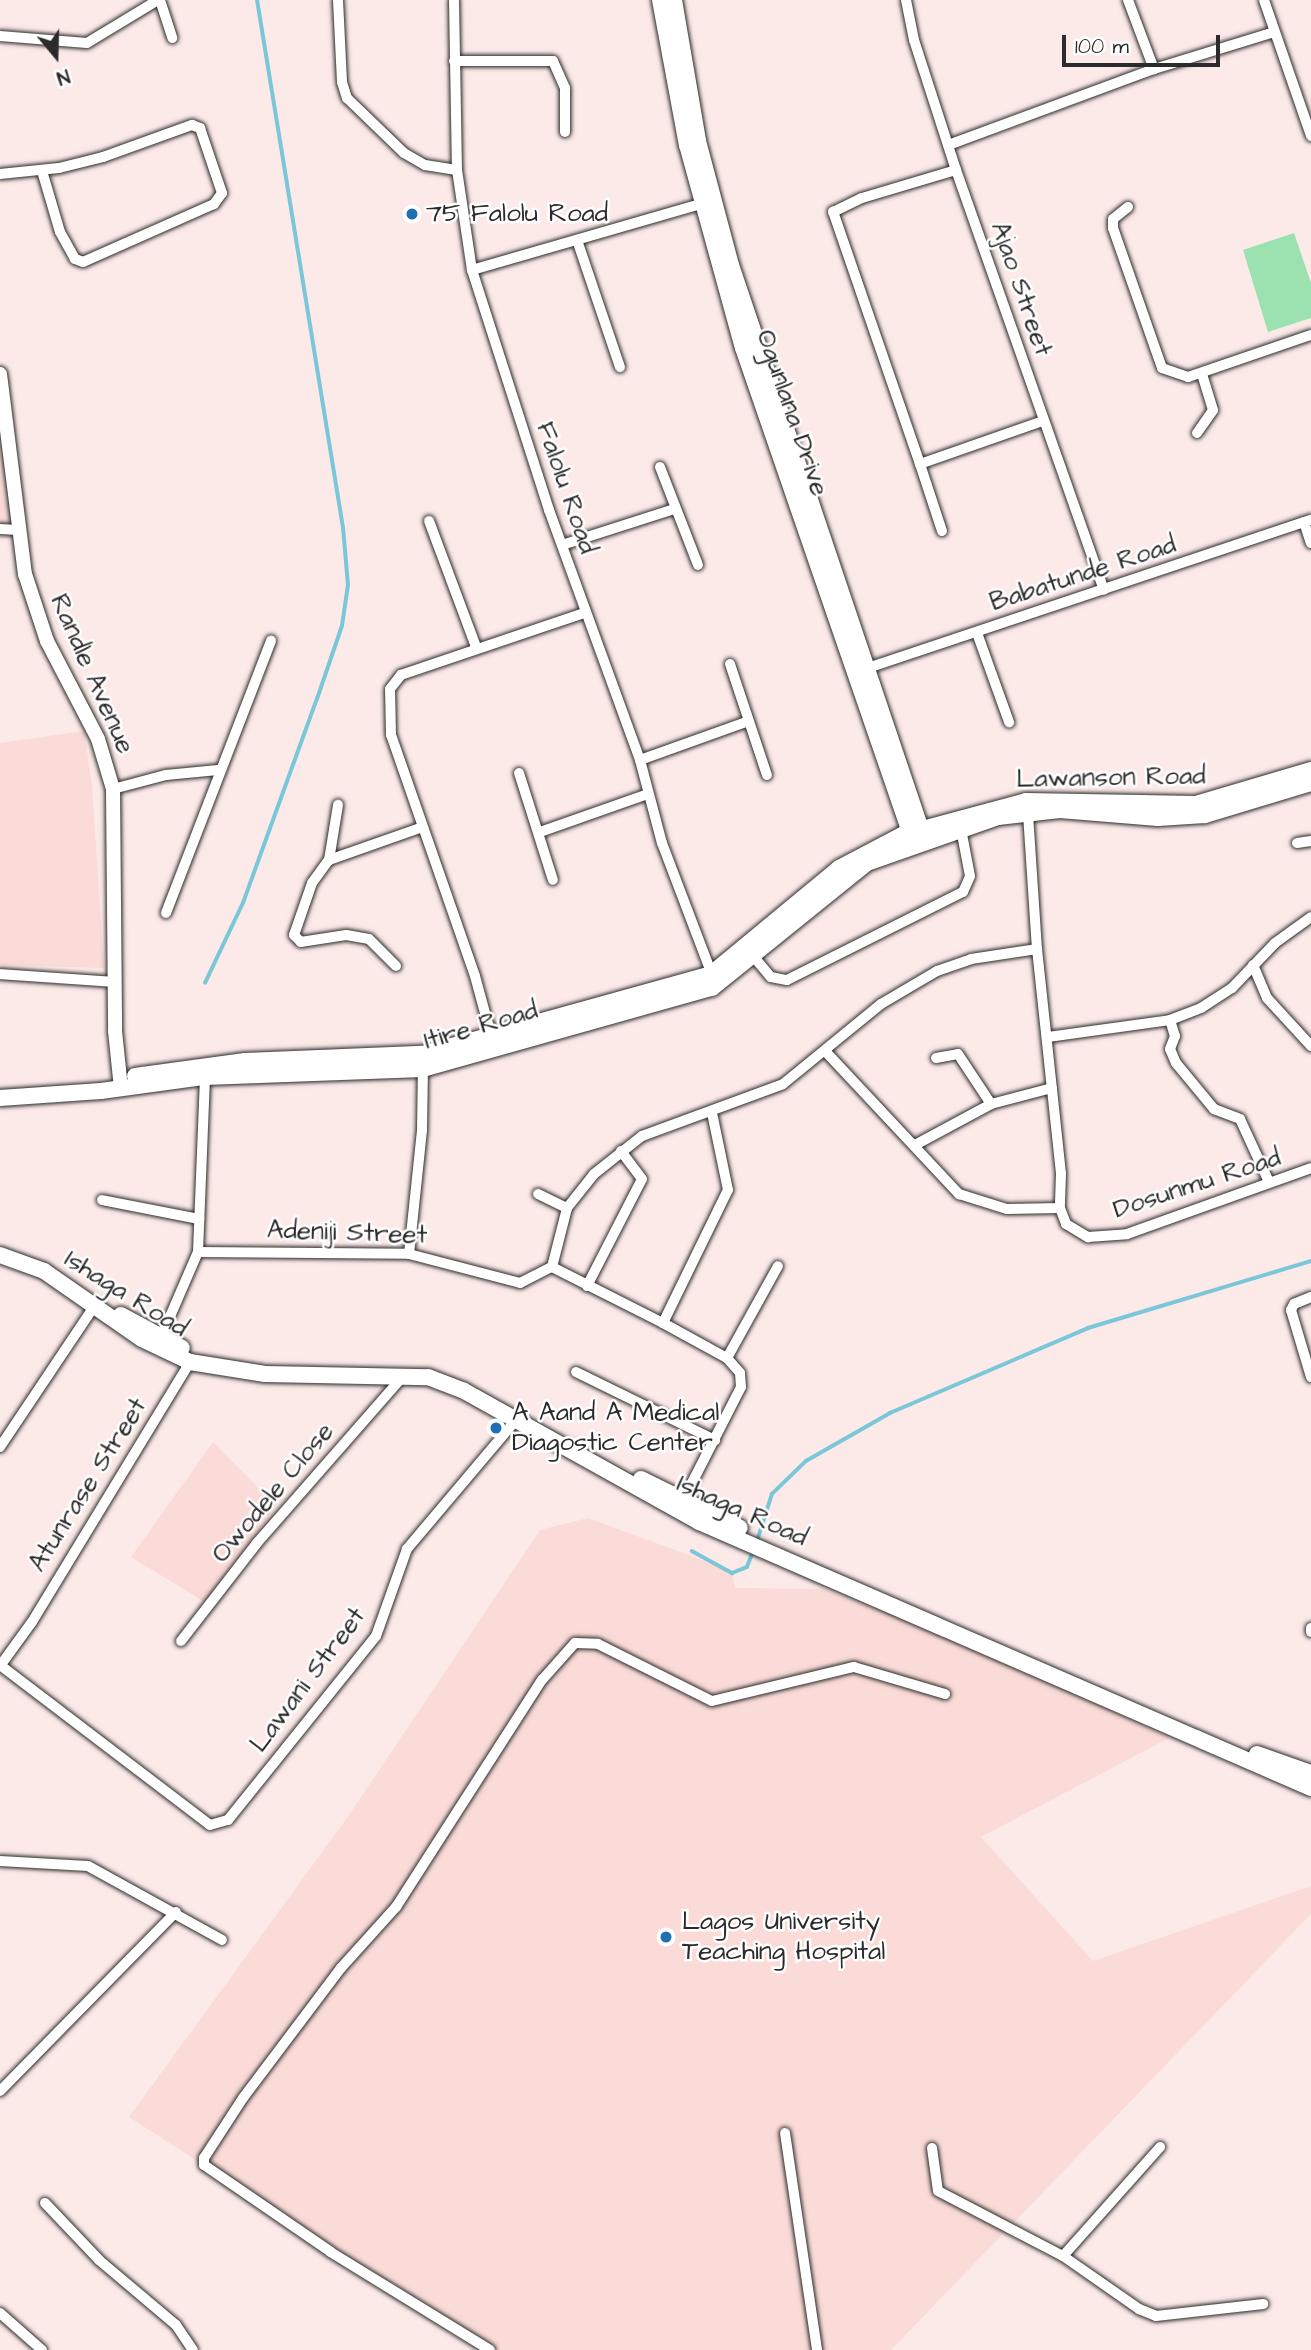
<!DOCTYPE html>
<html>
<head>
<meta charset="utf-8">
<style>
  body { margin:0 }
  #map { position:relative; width:1311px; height:2350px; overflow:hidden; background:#fceae8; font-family:"Architects Daughter",sans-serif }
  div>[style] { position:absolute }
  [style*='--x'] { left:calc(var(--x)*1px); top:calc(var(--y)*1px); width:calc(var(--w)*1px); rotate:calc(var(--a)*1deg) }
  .built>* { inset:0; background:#fadbd8 }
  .green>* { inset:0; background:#9be2b0 }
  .stream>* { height:3.5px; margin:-1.75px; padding:0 1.75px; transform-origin:1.75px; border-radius:1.75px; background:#7ac7d9 }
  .roads { filter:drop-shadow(0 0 2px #2b2b2b) drop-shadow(0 0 2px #2b2b2b) }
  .minor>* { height:10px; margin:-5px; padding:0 5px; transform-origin:5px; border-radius:5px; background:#fff }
  .tertiary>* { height:14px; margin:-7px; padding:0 7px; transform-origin:7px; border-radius:7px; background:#fff }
  .secondary>* { height:16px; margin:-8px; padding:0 8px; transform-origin:8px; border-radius:8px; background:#fff }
  .dots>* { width:19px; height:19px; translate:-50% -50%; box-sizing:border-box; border:4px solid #fff; border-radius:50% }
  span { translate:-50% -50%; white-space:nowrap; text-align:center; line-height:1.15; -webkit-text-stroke:5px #fff; paint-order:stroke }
  .poi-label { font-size:26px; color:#2b2b2b }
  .left { translate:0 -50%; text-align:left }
  .street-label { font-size:26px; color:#2b2b2b }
  .north { position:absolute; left:21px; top:21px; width:70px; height:70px; -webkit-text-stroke:5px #fff; paint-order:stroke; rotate:161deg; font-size:19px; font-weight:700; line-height:28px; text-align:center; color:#2b2b2b }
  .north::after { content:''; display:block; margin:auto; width:24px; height:32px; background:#2b2b2b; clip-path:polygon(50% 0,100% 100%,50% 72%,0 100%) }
  .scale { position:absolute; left:1062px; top:35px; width:158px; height:32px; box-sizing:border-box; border:4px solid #2b2b2b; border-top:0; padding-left:9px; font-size:21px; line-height:24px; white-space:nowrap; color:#2b2b2b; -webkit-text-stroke:5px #fff; paint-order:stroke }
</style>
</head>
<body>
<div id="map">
  <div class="built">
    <i style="clip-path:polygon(0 417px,18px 538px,0 538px)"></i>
    <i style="clip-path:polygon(84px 731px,92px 785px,104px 968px,0 965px,0 743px)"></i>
    <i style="clip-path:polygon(213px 1442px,276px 1506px,208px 1604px,131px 1557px)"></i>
    <i style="clip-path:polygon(588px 1518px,713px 1564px,732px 1573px,735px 1588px,823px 1589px,957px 1639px,1169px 1738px,981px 1837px,1093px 1961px,1311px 1886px,1311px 1914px,891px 2350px,491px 2350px,129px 2117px,347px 1818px,540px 1530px)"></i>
  </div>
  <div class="green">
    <i style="clip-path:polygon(1294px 233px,1311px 283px,1311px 318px,1268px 332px,1243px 250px)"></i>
  </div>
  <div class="stream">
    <i style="--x:205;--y:983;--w:89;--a:-64.6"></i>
    <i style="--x:243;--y:903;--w:217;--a:-70.1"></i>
    <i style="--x:317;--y:699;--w:77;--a:-71.1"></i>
    <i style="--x:342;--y:626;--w:41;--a:-81.7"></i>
    <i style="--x:348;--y:585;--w:57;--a:-95"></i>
    <i style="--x:343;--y:528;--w:535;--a:-99.25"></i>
    <i style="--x:757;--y:1541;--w:49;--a:-72.3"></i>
    <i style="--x:772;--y:1494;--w:47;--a:-44.1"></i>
    <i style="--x:806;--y:1461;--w:97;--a:-29.7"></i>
    <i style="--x:890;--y:1413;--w:215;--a:-23.2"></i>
    <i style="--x:1088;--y:1328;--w:233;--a:-16.7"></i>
    <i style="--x:692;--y:1551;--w:46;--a:28.8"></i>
    <i style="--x:732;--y:1573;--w:16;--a:-22"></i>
    <i style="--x:747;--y:1567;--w:17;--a:-69"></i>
  </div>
  <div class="roads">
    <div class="minor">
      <i style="--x:160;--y:0;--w:40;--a:72"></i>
      <i style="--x:338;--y:0;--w:82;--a:87.2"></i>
      <i style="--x:342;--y:82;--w:17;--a:73"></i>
      <i style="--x:347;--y:98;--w:79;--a:44"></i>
      <i style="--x:404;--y:153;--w:24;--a:30"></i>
      <i style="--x:425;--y:165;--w:32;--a:9"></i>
      <i style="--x:454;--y:0;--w:170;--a:89"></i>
      <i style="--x:457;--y:170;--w:101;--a:81.5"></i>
      <i style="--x:472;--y:270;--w:252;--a:72.2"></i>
      <i style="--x:549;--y:510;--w:266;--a:70"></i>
      <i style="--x:640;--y:760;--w:86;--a:75.2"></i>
      <i style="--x:662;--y:843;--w:143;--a:69.2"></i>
      <i style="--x:906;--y:0;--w:41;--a:78.7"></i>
      <i style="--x:914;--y:40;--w:137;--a:72.1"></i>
      <i style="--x:956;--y:170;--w:445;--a:70.6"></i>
      <i style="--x:1128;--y:0;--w:74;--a:69.4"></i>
      <i style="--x:1264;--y:0;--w:144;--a:70.9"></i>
      <i style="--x:0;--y:36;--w:87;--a:4.6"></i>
      <i style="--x:87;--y:43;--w:83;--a:-31.2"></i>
      <i style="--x:454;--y:61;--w:99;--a:0"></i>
      <i style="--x:553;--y:61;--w:30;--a:66"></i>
      <i style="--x:565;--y:88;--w:44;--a:90"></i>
      <i style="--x:951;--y:144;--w:216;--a:-20.3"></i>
      <i style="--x:1154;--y:69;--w:126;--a:-17.1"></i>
      <i style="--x:0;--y:174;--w:59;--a:-5.8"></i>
      <i style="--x:59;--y:168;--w:45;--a:-14"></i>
      <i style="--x:103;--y:157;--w:95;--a:-19.8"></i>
      <i style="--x:192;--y:125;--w:9;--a:21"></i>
      <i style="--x:200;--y:128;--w:69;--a:71.3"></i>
      <i style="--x:222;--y:193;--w:14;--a:126"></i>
      <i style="--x:214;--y:204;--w:143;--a:156.1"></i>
      <i style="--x:83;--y:262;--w:9;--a:-159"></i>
      <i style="--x:75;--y:259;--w:31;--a:-119"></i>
      <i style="--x:60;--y:232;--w:64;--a:-106.4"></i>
      <i style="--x:1128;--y:207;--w:19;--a:141"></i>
      <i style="--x:1113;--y:219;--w:9;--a:90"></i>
      <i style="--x:1113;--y:228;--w:148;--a:70.7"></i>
      <i style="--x:1162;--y:368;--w:28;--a:19"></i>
      <i style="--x:1188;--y:377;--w:130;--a:-18.9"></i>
      <i style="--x:578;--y:243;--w:131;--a:71.3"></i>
      <i style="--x:472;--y:270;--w:246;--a:-16.1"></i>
      <i style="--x:1197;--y:433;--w:28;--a:-55"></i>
      <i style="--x:1213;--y:410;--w:39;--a:-107"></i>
      <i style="--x:920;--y:464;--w:267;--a:-109"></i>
      <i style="--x:833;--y:212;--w:32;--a:-26"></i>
      <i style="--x:862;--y:198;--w:98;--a:-16.6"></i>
      <i style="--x:660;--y:467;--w:105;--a:68.8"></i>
      <i style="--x:429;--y:521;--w:134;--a:69.5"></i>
      <i style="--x:1304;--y:522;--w:22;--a:72"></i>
      <i style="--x:0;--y:529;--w:17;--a:3"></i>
      <i style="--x:942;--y:531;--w:71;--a:-108.2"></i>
      <i style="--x:920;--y:464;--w:130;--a:-19.3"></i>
      <i style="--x:562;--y:545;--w:118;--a:-17.8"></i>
      <i style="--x:977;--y:633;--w:95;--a:70.2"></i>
      <i style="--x:730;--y:664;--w:117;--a:71.6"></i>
      <i style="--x:862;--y:670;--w:473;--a:-18.5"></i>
      <i style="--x:640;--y:760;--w:113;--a:-19.7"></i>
      <i style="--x:519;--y:773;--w:112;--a:72.4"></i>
      <i style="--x:113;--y:789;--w:55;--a:-14.8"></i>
      <i style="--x:166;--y:775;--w:52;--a:-5.5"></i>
      <i style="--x:1028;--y:814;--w:135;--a:86.2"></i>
      <i style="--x:1037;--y:949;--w:226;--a:83.9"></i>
      <i style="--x:1061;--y:1174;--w:34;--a:92"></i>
      <i style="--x:1060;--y:1208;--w:17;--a:69"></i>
      <i style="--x:1066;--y:1224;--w:26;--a:31"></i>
      <i style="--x:1088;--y:1237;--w:39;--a:-4"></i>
      <i style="--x:1127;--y:1234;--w:195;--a:-19.7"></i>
      <i style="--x:540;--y:832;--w:114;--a:-19.4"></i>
      <i style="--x:1297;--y:843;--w:14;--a:-8"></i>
      <i style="--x:329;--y:860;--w:56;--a:-80.7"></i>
      <i style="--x:166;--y:913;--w:292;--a:-68.9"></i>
      <i style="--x:754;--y:957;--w:26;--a:50"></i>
      <i style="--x:771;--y:977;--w:16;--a:11"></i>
      <i style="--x:787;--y:980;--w:197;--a:-26.6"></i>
      <i style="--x:963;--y:892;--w:17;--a:-66"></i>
      <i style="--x:970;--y:876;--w:48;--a:-100.8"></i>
      <i style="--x:1253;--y:965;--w:36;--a:67"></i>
      <i style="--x:1267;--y:998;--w:65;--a:47.5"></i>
      <i style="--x:396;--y:966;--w:38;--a:-135"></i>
      <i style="--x:369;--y:939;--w:23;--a:-170"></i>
      <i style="--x:346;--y:935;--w:46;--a:171.2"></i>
      <i style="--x:301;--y:942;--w:10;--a:-135"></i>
      <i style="--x:294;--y:935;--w:55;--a:-70.9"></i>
      <i style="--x:312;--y:883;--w:29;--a:-54"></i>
      <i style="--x:329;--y:860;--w:96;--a:-19.4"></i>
      <i style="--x:0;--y:974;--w:114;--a:4"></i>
      <i style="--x:1170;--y:1020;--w:17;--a:73"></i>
      <i style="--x:1175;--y:1036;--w:14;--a:111"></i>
      <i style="--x:1170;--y:1049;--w:15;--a:67"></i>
      <i style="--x:1176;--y:1063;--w:60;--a:50.4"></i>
      <i style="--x:1214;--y:1109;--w:28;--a:21"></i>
      <i style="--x:1240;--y:1119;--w:69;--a:65.3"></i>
      <i style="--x:491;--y:1035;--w:61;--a:-105.2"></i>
      <i style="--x:475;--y:976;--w:255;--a:-109.2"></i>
      <i style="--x:391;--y:735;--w:46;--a:-91.2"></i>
      <i style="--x:390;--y:689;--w:18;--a:-52"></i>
      <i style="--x:401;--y:675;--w:193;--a:-18.7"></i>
      <i style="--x:1048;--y:1037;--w:123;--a:-7.9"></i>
      <i style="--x:1170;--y:1020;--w:33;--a:-21"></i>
      <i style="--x:1201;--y:1008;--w:37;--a:-33"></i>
      <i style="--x:1232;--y:988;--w:62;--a:-46.3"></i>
      <i style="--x:1275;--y:943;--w:44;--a:-35.8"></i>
      <i style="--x:826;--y:1052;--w:195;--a:46.9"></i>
      <i style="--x:959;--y:1194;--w:50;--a:17.4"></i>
      <i style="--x:1007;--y:1209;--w:53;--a:-1.1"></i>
      <i style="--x:936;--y:1058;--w:22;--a:-10"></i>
      <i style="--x:958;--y:1054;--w:60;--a:56.6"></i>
      <i style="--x:915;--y:1145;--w:86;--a:-28.3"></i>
      <i style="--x:991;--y:1104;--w:63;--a:-14.7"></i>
      <i style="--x:538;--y:1194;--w:32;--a:26"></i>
      <i style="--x:102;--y:1200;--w:99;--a:11.1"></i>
      <i style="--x:198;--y:1252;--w:211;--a:0.5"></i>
      <i style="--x:409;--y:1254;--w:115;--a:14.6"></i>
      <i style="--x:520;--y:1283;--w:36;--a:-27"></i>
      <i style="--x:552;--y:1267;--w:124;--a:26.8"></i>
      <i style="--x:663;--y:1323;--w:73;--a:28.7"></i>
      <i style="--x:727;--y:1358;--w:20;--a:49"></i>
      <i style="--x:740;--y:1373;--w:14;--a:86"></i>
      <i style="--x:741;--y:1387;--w:131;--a:117.1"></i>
      <i style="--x:409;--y:1254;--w:125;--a:-84"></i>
      <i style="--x:422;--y:1130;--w:61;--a:-89.1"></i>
      <i style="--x:552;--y:1267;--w:61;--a:-75.7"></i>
      <i style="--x:567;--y:1208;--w:43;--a:-51.5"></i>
      <i style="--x:594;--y:1174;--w:61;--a:-38.4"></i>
      <i style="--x:642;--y:1136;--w:150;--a:-20.2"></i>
      <i style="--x:783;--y:1084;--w:127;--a:-39.2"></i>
      <i style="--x:881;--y:1004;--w:65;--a:-30.5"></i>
      <i style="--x:937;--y:971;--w:36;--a:-19"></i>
      <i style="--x:971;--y:959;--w:67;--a:-8.6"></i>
      <i style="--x:587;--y:1286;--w:120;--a:-62.8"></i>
      <i style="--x:642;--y:1179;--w:35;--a:-127"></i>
      <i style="--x:1311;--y:1297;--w:18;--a:158"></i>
      <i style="--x:1294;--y:1304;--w:7;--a:117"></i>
      <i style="--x:1291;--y:1310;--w:70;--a:73.4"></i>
      <i style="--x:663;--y:1323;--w:148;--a:-64"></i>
      <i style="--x:728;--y:1190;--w:79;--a:-101.7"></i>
      <i style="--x:159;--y:1342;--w:98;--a:-66.6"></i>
      <i style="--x:198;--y:1252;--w:175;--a:-87.7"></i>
      <i style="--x:727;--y:1358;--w:105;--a:-61"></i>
      <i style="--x:576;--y:1372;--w:155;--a:26.1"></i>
      <i style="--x:0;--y:1447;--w:167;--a:-56.2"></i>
      <i style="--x:1311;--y:1628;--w:4;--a:90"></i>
      <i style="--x:181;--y:1641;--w:124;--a:-52.2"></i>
      <i style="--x:257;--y:1543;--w:222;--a:-48.8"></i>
      <i style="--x:0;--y:1665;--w:264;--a:37.3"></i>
      <i style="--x:210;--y:1825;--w:19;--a:-16"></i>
      <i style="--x:228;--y:1820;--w:236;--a:-51.2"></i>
      <i style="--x:376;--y:1636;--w:92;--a:-70.4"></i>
      <i style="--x:407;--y:1549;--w:170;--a:-49.8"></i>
      <i style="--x:0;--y:1666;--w:54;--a:-54"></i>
      <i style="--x:32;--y:1622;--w:304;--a:-58.7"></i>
      <i style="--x:0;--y:1861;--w:88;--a:3.3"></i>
      <i style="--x:88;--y:1866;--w:153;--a:28.9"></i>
      <i style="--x:0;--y:2091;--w:251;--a:-45.5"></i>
      <i style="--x:785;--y:2133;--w:219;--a:81.6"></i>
      <i style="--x:932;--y:2148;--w:43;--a:82.1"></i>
      <i style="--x:938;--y:2191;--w:141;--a:27.5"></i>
      <i style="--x:1063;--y:2256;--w:93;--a:34.9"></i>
      <i style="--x:1139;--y:2309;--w:18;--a:22"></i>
      <i style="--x:1156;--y:2316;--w:108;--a:-6.4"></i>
      <i style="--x:45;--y:2203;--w:79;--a:46.5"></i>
      <i style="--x:99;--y:2260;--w:101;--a:40.2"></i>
      <i style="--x:176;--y:2325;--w:30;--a:56"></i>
      <i style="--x:1063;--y:2256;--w:146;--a:-48.3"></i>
      <i style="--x:0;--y:2313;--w:56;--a:41.4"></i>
      <i style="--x:490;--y:2350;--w:187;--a:-148.4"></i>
      <i style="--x:331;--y:2252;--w:154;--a:-145.6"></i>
      <i style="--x:204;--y:2165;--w:7;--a:-90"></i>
      <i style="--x:204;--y:2158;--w:72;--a:-57"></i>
      <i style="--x:243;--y:2098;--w:163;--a:-53"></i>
      <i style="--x:341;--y:1968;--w:82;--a:-48"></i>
      <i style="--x:396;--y:1907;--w:270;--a:-57.3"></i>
      <i style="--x:542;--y:1680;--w:50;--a:-48.3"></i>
      <i style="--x:575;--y:1643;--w:23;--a:2"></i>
      <i style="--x:598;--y:1644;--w:127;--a:26.6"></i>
      <i style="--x:712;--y:1701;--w:146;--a:-13.5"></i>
      <i style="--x:854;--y:1667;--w:95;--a:16.5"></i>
    </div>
    <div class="tertiary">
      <i style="--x:0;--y:374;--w:202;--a:82.9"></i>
      <i style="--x:25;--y:574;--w:71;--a:71.8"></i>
      <i style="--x:47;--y:641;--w:110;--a:62.5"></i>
      <i style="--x:98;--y:739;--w:52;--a:73.3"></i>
      <i style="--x:113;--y:789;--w:242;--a:89.5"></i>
      <i style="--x:115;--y:1031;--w:57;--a:84"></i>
    </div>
    <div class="secondary">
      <i style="--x:660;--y:0;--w:147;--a:79.5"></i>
      <i style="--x:687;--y:145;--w:211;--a:74.6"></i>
      <i style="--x:743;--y:348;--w:521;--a:70.97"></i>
      <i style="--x:674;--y:0;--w:143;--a:80.3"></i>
      <i style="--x:698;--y:141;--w:128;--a:75.1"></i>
      <i style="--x:731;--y:265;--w:605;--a:71.39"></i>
      <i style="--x:135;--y:1076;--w:111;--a:-7.8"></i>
      <i style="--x:245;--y:1061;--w:178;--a:-2.3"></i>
      <i style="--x:423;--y:1054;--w:299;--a:-15.5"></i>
      <i style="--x:711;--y:974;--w:166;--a:-39.6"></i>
      <i style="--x:839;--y:868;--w:73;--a:-27.6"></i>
      <i style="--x:904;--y:834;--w:126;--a:-15.1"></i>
      <i style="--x:1026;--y:801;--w:170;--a:1"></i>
      <i style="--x:1196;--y:804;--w:120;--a:-16.5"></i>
      <i style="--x:0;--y:1098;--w:101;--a:-4"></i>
      <i style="--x:101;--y:1091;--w:105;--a:-7.7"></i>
      <i style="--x:205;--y:1077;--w:218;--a:-2.1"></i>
      <i style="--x:423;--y:1069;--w:300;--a:-15.7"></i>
      <i style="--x:712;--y:988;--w:199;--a:-38.9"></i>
      <i style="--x:867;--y:863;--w:139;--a:-19.3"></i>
      <i style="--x:998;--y:817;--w:62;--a:-6.4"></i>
      <i style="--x:1060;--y:810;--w:98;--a:4.7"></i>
      <i style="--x:1158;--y:818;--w:47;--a:-3.7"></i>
      <i style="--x:1205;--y:815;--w:111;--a:-16.8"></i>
      <i style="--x:0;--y:1255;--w:47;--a:20"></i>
      <i style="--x:44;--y:1271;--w:119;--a:34.8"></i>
      <i style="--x:142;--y:1339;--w:53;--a:25.6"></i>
      <i style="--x:190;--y:1362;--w:76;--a:9.1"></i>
      <i style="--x:265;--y:1374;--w:163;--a:1.1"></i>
      <i style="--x:428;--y:1377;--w:39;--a:21"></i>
      <i style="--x:464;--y:1391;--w:269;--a:29.1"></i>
      <i style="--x:699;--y:1522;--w:667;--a:23.49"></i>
      <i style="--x:121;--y:1315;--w:69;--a:28.4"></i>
      <i style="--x:641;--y:1479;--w:110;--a:26.3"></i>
      <i style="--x:1257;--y:1754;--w:57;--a:19.4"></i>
    </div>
  </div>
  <div class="dots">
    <i style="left:412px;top:214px;background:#1f6fb2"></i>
    <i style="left:496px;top:1428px;background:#1f6fb2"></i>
    <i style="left:666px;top:1937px;background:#1f6fb2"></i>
  </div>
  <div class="poi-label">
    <span class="left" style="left:426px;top:214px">75 Falolu Road</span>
    <span class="left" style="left:512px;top:1428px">A Aand A Medical<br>Diagostic Center</span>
    <span class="left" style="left:682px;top:1937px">Lagos University<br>Teaching Hospital</span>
  </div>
  <div class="street-label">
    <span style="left:1021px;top:289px;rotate:71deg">Ajao Street</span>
    <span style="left:792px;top:413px;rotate:71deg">Ogunlana Drive</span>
    <span style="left:566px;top:488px;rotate:71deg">Falolu Road</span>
    <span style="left:1083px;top:574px;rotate:-18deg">Babatunde Road</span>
    <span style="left:92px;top:674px;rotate:66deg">Randle Avenue</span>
    <span style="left:1111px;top:778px;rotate:-1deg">Lawanson Road</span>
    <span style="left:481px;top:1026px;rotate:-16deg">Itire Road</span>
    <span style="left:1197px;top:1184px;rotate:-18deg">Dosunmu Road</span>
    <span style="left:347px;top:1233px;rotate:2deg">Adeniji Street</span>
    <span style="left:126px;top:1294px;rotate:32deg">Ishaga Road</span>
    <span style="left:88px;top:1485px;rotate:-58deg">Atunrase Street</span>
    <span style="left:273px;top:1493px;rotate:-50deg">Owodele Close</span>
    <span style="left:742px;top:1511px;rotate:24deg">Ishaga Road</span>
    <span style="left:308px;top:1680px;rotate:-53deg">Lawani Street</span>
  </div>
  <div class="north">N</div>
  <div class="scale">100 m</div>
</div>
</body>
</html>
